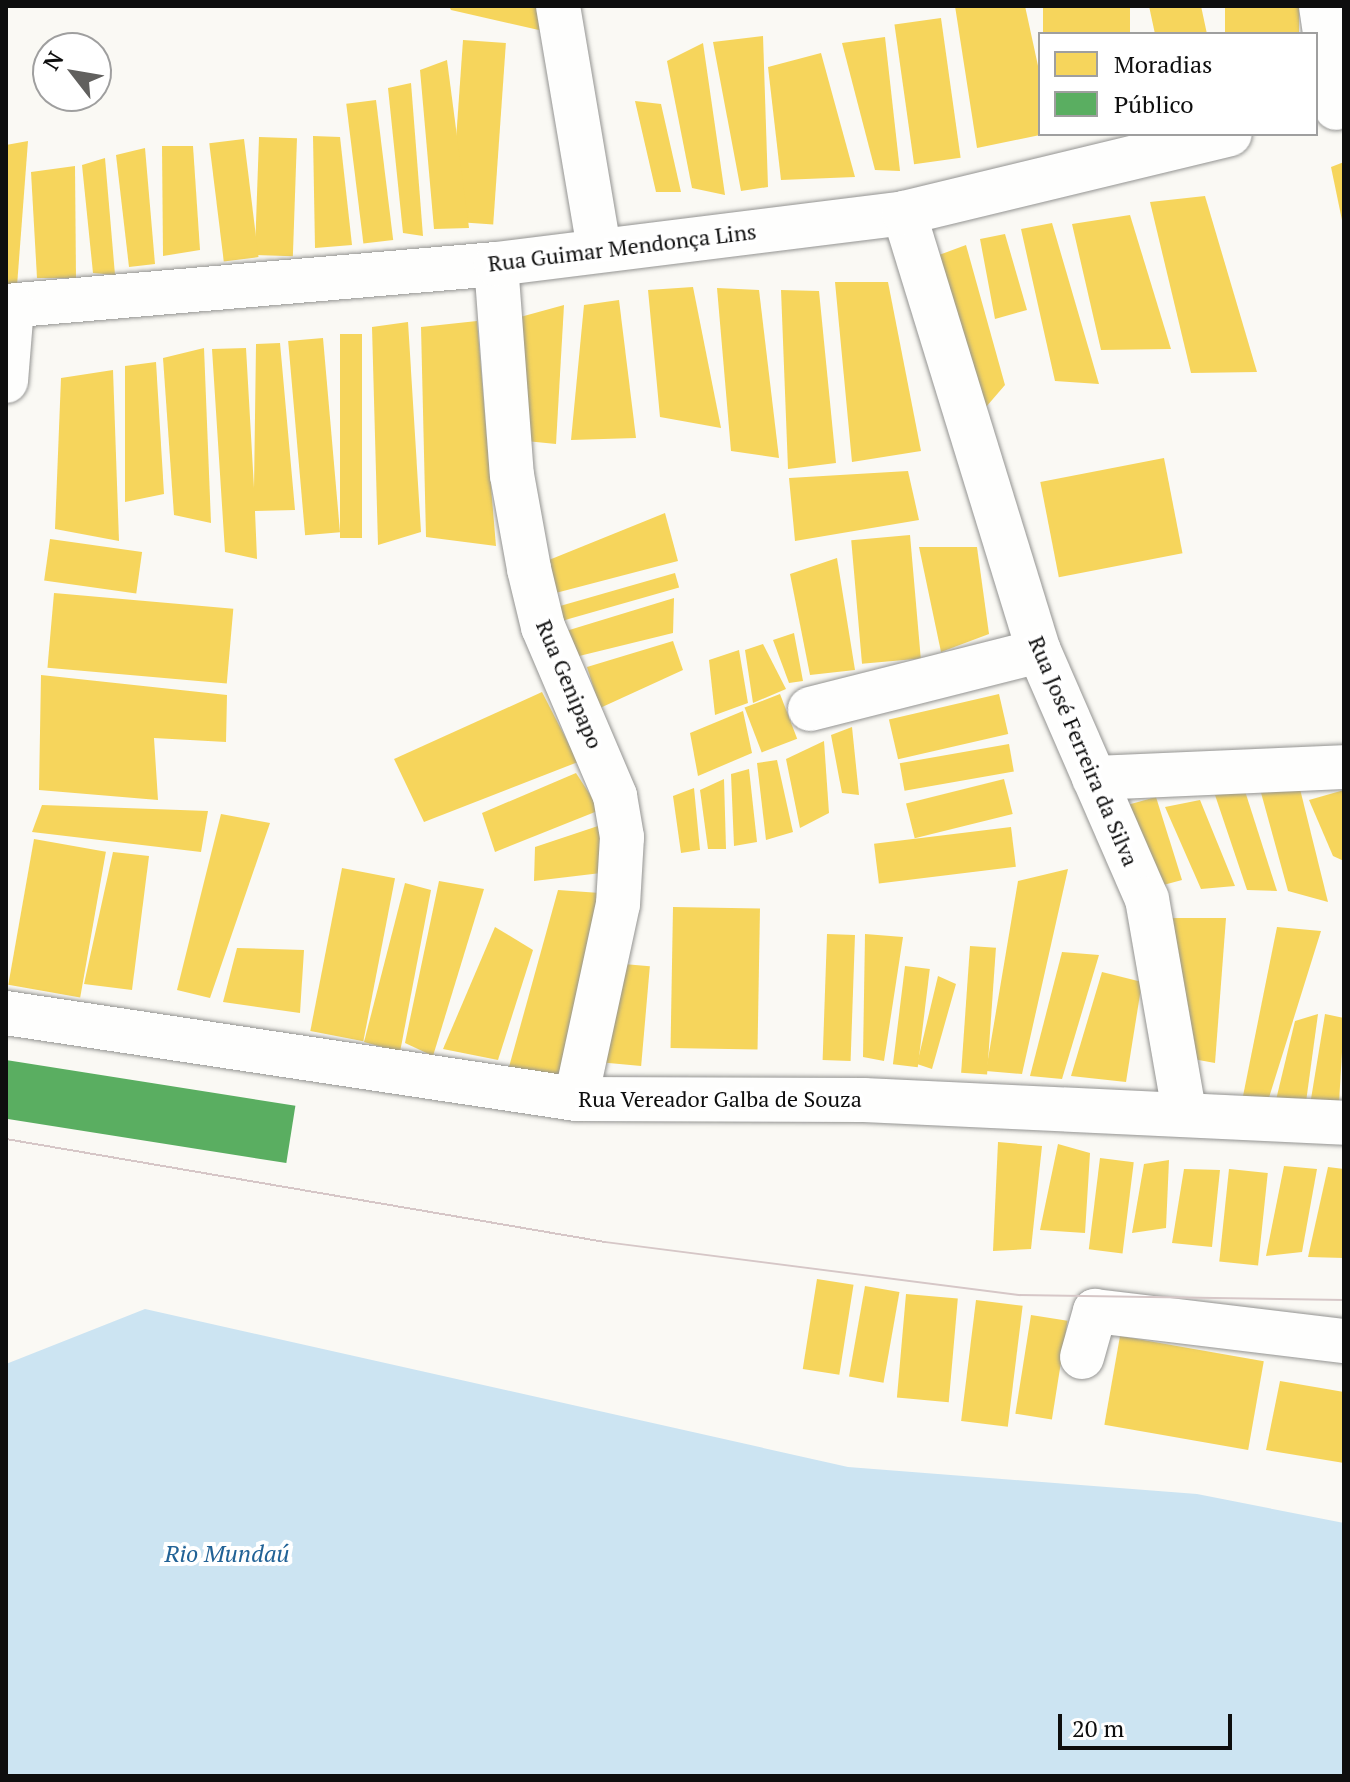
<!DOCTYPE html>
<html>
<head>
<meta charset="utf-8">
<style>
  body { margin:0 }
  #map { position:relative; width:1350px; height:1782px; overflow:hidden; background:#faf9f4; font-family:"PT Serif",serif }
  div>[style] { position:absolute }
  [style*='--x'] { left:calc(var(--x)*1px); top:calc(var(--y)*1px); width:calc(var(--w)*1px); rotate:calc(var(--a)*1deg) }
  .water>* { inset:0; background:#cce4f2 }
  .homes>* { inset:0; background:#f6d55c; transform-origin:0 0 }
  .public>* { inset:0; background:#5aae61; transform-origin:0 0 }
  .roads { filter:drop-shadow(0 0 2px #949492) drop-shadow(0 0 2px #949492) }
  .minor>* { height:44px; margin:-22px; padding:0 22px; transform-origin:22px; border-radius:22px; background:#fefefd }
  .tram>* { height:2px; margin:-1px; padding:0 1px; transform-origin:1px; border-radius:1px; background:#d6c7c7 }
  span { translate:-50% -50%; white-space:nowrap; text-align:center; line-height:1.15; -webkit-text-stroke:8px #fff; paint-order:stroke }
  .street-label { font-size:22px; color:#0e0e0e }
  .water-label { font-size:24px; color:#216296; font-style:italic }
  .frame { position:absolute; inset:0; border:8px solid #0e0e0e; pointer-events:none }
  .legend { position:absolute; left:1038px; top:32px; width:280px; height:104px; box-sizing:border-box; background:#fff; border:2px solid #9f9f9f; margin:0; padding:10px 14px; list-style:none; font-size:24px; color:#0e0e0e }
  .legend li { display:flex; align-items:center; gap:16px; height:40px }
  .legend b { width:40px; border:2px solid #9f9f9f }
  .north { position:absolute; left:32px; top:32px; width:80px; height:80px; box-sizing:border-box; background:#fff; border:2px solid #9f9f9f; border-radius:50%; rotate:301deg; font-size:22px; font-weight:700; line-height:32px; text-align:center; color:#0e0e0e }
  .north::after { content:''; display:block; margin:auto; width:28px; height:36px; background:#61605e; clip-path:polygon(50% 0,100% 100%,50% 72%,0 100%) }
  .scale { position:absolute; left:1058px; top:1714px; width:174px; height:36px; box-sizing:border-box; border:4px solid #0e0e0e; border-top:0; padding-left:10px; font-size:24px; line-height:28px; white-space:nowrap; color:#0e0e0e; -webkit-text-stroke:6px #fff; paint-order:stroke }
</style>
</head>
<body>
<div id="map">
  <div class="water">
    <i style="clip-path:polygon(145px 1309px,848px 1467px,1197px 1494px,1344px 1523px,1344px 1776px,6px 1776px,6px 1364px)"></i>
  </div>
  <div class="homes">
    <i style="clip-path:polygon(449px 6px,545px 6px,552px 33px,451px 10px)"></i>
    <i style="clip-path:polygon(955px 6px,1025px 6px,1040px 75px,1040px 135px,977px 148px)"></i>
    <i style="left:1043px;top:6px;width:87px;height:28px"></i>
    <i style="clip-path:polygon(1149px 6px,1201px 6px,1207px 34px,1155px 34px)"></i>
    <i style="left:1225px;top:6px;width:74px;height:29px"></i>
    <i style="left:941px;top:18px;width:141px;height:47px;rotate:82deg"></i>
    <i style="clip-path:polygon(763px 36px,768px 187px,741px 191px,713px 42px)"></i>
    <i style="clip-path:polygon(885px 37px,900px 171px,875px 170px,842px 43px)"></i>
    <i style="left:463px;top:40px;width:43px;height:182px;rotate:4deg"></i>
    <i style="clip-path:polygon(703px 43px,725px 195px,692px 188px,667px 61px)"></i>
    <i style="clip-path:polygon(821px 53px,855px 177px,781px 180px,768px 67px)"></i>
    <i style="clip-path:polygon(447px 60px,469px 228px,434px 229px,420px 70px)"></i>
    <i style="clip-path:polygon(411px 83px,423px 236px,403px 233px,388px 88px)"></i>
    <i style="left:376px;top:100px;width:141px;height:30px;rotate:83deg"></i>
    <i style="clip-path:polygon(635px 101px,661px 104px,681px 192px,656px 192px)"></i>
    <i style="clip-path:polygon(313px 136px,340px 137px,352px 245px,315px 248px)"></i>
    <i style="left:259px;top:137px;width:38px;height:118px;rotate:2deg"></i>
    <i style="left:244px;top:139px;width:119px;height:35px;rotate:83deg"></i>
    <i style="clip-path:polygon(28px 141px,17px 286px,6px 285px,6px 145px)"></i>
    <i style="clip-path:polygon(162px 146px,193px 146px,200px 250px,163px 256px)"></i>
    <i style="clip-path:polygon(145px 148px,155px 264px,129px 267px,116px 155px)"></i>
    <i style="clip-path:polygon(105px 158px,115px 275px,93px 273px,82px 165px)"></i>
    <i style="clip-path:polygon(1344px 162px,1344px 225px,1343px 225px,1331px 167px)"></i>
    <i style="clip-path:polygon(75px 166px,76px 278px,37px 278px,31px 172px)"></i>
    <i style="clip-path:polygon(1205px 196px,1257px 372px,1191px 373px,1150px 202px)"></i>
    <i style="clip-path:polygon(1130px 215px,1171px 349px,1101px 350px,1072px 224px)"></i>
    <i style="clip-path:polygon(1052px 223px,1099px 384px,1055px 381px,1021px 229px)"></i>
    <i style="clip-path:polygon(1005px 234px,1027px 310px,995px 319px,980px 239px)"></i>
    <i style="clip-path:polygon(966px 245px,1005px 385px,986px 407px,939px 255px)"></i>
    <i style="clip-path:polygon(835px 282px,888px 282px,921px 451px,852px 462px)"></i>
    <i style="clip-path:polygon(693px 287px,721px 428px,660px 417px,648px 290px)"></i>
    <i style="clip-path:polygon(717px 288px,759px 290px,779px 458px,731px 451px)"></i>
    <i style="clip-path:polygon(781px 290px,819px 291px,836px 463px,788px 469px)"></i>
    <i style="clip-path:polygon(619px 300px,636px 438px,571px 440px,584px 305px)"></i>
    <i style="clip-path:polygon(564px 305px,556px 444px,526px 441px,513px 319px)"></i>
    <i style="clip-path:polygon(477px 321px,496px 546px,426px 537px,421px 327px)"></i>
    <i style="clip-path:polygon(408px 322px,421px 532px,378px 545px,372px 327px)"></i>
    <i style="left:340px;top:334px;width:22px;height:204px"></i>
    <i style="left:323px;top:338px;width:195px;height:35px;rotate:85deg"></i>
    <i style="clip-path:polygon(280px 343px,295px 510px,255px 511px,257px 559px,225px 552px,212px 349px,246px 348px,254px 488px,256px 344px)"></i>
    <i style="clip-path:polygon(204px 348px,211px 523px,174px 515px,163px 358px)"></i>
    <i style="clip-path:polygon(156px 362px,164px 494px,125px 502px,125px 366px)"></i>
    <i style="clip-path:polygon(113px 370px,119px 541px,55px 529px,61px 378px)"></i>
    <i style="left:1164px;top:458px;width:97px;height:126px;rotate:79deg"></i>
    <i style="clip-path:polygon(908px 471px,919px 520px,795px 541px,789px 478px)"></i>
    <i style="clip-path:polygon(665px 513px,678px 561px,548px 595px,539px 564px)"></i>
    <i style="left:910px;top:535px;width:124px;height:59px;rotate:85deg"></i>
    <i style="left:50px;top:539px;width:93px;height:42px;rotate:8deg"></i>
    <i style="clip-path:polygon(919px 547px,977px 547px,989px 634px,941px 652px)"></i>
    <i style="clip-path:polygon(837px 558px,855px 670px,810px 675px,790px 574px)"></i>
    <i style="left:675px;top:573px;width:15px;height:125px;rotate:74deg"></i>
    <i style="left:54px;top:593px;width:180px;height:75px;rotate:5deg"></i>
    <i style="clip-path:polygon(674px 598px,673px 633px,571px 658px,566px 631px)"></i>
    <i style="clip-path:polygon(794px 633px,803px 681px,789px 683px,773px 640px)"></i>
    <i style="clip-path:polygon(673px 641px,683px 670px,600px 708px,587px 667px)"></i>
    <i style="clip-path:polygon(763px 644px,786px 689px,753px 703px,745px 650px)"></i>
    <i style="clip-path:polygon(739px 650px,748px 703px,715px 715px,709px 660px)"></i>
    <i style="clip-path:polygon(41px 675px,227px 695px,226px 742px,154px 738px,158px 800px,39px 790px)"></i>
    <i style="clip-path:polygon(542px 692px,578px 762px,424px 822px,394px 759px)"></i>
    <i style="left:780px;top:694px;width:48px;height:38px;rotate:69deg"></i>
    <i style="left:999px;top:694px;width:41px;height:113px;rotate:77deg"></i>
    <i style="clip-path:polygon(743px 711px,752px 753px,698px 776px,690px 733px)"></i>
    <i style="clip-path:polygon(852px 727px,859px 795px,842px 793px,831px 735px)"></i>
    <i style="clip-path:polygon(824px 741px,829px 813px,800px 828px,786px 759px)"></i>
    <i style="left:1009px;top:744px;width:28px;height:111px;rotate:80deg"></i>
    <i style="clip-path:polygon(777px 760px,793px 832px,766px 840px,757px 763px)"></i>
    <i style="clip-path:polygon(749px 769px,757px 842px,734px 846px,731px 774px)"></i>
    <i style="clip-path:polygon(576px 773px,600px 810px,495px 852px,482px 813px)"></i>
    <i style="clip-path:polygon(724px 779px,726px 849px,708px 849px,700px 790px)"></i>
    <i style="left:1004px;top:779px;width:36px;height:101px;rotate:76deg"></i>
    <i style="clip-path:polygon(694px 788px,700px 850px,681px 853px,673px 796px)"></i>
    <i style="clip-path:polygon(1260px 789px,1300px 789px,1328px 902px,1288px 891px)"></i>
    <i style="clip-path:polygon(1344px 790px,1344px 861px,1333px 856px,1309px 800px)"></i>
    <i style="clip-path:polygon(1245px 791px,1277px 891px,1247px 890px,1215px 795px)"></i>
    <i style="clip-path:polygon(1156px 797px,1182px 880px,1156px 887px,1120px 807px)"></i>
    <i style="clip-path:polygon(1200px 800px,1235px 886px,1201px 889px,1165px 807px)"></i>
    <i style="clip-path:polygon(42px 805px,208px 811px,201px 852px,32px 832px)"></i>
    <i style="clip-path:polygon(221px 814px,270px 823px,210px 998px,177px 990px)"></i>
    <i style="clip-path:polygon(601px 825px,601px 873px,534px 881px,535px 847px)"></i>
    <i style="left:1011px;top:827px;width:40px;height:138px;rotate:83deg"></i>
    <i style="left:34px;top:839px;width:73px;height:148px;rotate:10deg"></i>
    <i style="clip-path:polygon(113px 852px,149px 856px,132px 990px,84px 984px)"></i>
    <i style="left:342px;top:868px;width:54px;height:166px;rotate:11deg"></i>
    <i style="clip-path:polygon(1068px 869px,1022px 1074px,986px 1071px,1018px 881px)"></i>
    <i style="clip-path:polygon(439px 881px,484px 889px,433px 1056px,405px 1043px)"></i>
    <i style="clip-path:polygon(405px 883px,431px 890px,400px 1052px,364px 1042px)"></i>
    <i style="clip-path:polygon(558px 890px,600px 893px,566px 1079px,509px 1067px)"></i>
    <i style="left:673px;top:907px;width:87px;height:141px;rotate:1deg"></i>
    <i style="clip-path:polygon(1165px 918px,1226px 918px,1215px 1063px,1182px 1057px)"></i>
    <i style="clip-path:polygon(495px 927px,533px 950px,498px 1060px,443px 1049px)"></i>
    <i style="clip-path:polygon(1277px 927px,1321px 931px,1267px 1104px,1243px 1096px)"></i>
    <i style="left:827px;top:934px;width:28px;height:126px;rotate:2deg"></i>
    <i style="clip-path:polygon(865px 934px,903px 937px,884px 1061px,863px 1057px)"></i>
    <i style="left:970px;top:946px;width:26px;height:127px;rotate:4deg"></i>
    <i style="clip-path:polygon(237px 948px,304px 950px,300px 1013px,223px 1002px)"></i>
    <i style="clip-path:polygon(1062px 952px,1099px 955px,1062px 1079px,1030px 1076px)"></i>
    <i style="left:612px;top:963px;width:38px;height:100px;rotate:5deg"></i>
    <i style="left:905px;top:966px;width:25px;height:99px;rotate:7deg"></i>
    <i style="clip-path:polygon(1102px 972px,1142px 982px,1126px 1082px,1071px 1076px)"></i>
    <i style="clip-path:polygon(938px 976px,956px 984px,932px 1069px,917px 1064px)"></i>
    <i style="clip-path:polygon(1318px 1014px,1306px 1102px,1275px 1104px,1295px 1021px)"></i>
    <i style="clip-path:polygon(1325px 1014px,1344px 1018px,1339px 1103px,1311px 1099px)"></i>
    <i style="clip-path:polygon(998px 1142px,1042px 1146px,1031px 1249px,993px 1251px)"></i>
    <i style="clip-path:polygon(1058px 1144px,1090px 1153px,1085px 1233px,1040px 1230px)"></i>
    <i style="left:1100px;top:1158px;width:34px;height:92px;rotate:7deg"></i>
    <i style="clip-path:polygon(1169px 1160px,1166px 1228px,1132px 1233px,1144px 1164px)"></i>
    <i style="clip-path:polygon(1284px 1166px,1317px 1169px,1302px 1252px,1266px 1256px)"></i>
    <i style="clip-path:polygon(1328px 1167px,1344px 1169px,1344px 1258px,1308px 1257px)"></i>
    <i style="clip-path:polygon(1184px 1169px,1220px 1170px,1212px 1247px,1172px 1243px)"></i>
    <i style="left:1229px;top:1169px;width:39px;height:93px;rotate:6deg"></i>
    <i style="left:817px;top:1279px;width:37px;height:91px;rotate:9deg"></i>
    <i style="left:865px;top:1286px;width:35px;height:92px;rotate:10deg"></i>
    <i style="left:906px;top:1294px;width:52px;height:104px;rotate:5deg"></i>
    <i style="left:976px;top:1300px;width:47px;height:122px;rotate:7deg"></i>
    <i style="left:1031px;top:1315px;width:37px;height:100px;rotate:9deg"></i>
    <i style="left:1120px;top:1336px;width:146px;height:90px;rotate:10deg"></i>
    <i style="clip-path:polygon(1280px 1381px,1344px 1392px,1344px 1463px,1266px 1450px)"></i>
  </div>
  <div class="public">
    <i style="left:6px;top:1060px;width:293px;height:58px;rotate:9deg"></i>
  </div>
  <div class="roads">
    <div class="minor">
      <i style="--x:558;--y:6;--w:245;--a:80.4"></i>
      <i style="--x:1321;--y:6;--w:103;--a:81.6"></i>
      <i style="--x:904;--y:213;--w:458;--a:72.9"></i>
      <i style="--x:1039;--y:651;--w:270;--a:66.5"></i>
      <i style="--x:1147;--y:899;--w:215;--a:80.1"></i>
      <i style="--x:496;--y:264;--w:212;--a:85.7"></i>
      <i style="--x:512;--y:475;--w:96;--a:79.7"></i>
      <i style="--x:529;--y:569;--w:60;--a:76.4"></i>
      <i style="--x:543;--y:627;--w:184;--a:66.9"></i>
      <i style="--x:615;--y:796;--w:42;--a:80.3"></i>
      <i style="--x:622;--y:837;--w:67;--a:93.4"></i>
      <i style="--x:618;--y:904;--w:199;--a:102.2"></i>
      <i style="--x:6;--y:306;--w:492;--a:-4.9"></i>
      <i style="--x:496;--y:264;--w:411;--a:-7.1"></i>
      <i style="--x:904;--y:213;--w:335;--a:-13.6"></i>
      <i style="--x:6;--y:381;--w:75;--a:-85.4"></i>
      <i style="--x:810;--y:709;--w:236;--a:-14.2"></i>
      <i style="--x:1094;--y:778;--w:250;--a:-2.5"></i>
      <i style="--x:6;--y:1013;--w:576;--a:8.58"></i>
      <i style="--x:576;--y:1099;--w:288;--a:0.2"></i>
      <i style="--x:864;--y:1100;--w:481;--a:2.7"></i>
      <i style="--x:1082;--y:1357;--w:48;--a:-74.2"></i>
      <i style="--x:1095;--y:1311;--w:251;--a:6.9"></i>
    </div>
  </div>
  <div class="tram">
    <i style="--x:6;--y:1139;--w:608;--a:9.76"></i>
    <i style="--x:605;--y:1242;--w:418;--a:7.3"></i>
    <i style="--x:1020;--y:1295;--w:324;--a:0.9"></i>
  </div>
  <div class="street-label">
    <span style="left:622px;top:247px;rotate:-7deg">Rua Guimar Mendonça Lins</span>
    <span style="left:570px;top:684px;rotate:67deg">Rua Genipapo</span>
    <span style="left:1084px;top:751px;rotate:67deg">Rua José Ferreira da Silva</span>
    <span style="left:720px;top:1099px">Rua Vereador Galba de Souza</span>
  </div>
  <div class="water-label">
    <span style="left:227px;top:1554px">Rio Mundaú</span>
  </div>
  <div class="frame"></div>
  <ul class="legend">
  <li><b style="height:22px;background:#f6d55c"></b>Moradias</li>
  <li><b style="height:22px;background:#5aae61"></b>Público</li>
  </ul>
  <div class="north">N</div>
  <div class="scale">20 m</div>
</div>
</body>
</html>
